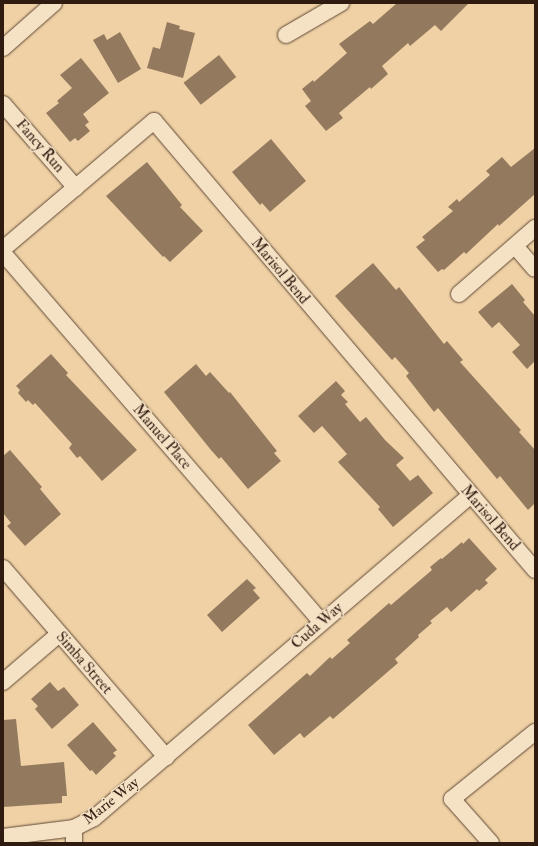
<!DOCTYPE html>
<html>
<head>
<meta charset="utf-8">
<style>
  body { margin:0 }
  #map { position:relative; width:538px; height:846px; overflow:hidden; background:#efd1a5; font-family:"IM FELL Double Pica",serif }
  div>[style] { position:absolute }
  [style*='--x'] { left:calc(var(--x)*1px); top:calc(var(--y)*1px); width:calc(var(--w)*1px); rotate:calc(var(--a)*1deg) }
  .building>* { inset:0; background:#937a5e; transform-origin:0 0 }
  .roads { filter:drop-shadow(0 0 1px #604836) drop-shadow(0 0 1px #604836) }
  .street>* { height:16px; margin:-8px; padding:0 8px; transform-origin:8px; border-radius:8px; background:#f5e1c4 }
  span { translate:-50% -50%; white-space:nowrap; text-align:center; line-height:1.15; -webkit-text-stroke:3px #f5e1c4; paint-order:stroke }
  .street-label { font-size:15px; color:#301b11 }
  .frame { position:absolute; inset:0; border:4px solid #301b11; pointer-events:none }
</style>
</head>
<body>
<div id="map">
  <div class="building">
    <i style="clip-path:polygon(397px 3px,469px 3px,441px 31px,435px 25px,410px 46px,408px 43px,382px 66px,388px 74px,371px 89px,370px 87px,339px 113px,343px 118px,326px 131px,305px 106px,311px 101px,302px 89px,313px 80px,314px 82px,347px 53px,339px 44px,370px 21px,373px 24px)"></i>
    <i style="clip-path:polygon(167px 22px,180px 26px,179px 29px,195px 33px,183px 78px,147px 68px,153px 47px,160px 49px)"></i>
    <i style="clip-path:polygon(120px 32px,141px 69px,118px 83px,93px 40px,104px 34px,107px 40px)"></i>
    <i style="left:219px;top:55px;width:28px;height:45px;rotate:52deg"></i>
    <i style="clip-path:polygon(81px 58px,109px 93px,83px 114px,89px 122px,85px 125px,90px 131px,78px 141px,75px 138px,70px 142px,46px 113px,59px 103px,57px 101px,72px 88px,60px 75px)"></i>
    <i style="clip-path:polygon(271px 139px,306px 181px,270px 212px,262px 203px,260px 205px,232px 172px)"></i>
    <i style="clip-path:polygon(535px 148px,535px 194px,499px 226px,498px 224px,466px 254px,464px 252px,444px 270px,442px 269px,438px 272px,416px 247px,425px 240px,422px 237px,453px 211px,448px 207px,457px 199px,459px 202px,490px 175px,486px 171px,502px 157px,511px 167px)"></i>
    <i style="clip-path:polygon(147px 162px,182px 205px,180px 207px,203px 231px,170px 262px,164px 256px,163px 257px,106px 196px)"></i>
    <i style="clip-path:polygon(373px 263px,396px 290px,399px 287px,444px 344px,447px 341px,463px 360px,460px 362px,521px 430px,519px 432px,535px 450px,535px 503px,528px 510px,500px 476px,497px 479px,438px 408px,434px 412px,406px 376px,409px 373px,395px 357px,392px 360px,335px 296px)"></i>
    <i style="clip-path:polygon(512px 284px,525px 300px,523px 302px,535px 316px,535px 361px,527px 369px,512px 352px,520px 345px,499px 322px,492px 328px,478px 312px)"></i>
    <i style="clip-path:polygon(51px 354px,68px 373px,66px 375px,137px 450px,102px 481px,80px 456px,77px 458px,69px 448px,72px 444px,35px 403px,33px 405px,28px 400px,26px 402px,18px 393px,20px 390px,16px 386px)"></i>
    <i style="clip-path:polygon(196px 364px,206px 376px,210px 372px,229px 393px,230px 392px,277px 451px,274px 453px,281px 461px,248px 489px,221px 457px,219px 459px,211px 450px,164px 392px)"></i>
    <i style="clip-path:polygon(336px 381px,345px 391px,341px 395px,348px 402px,345px 404px,360px 422px,366px 417px,385px 440px,404px 458px,396px 465px,410px 481px,418px 475px,433px 493px,393px 527px,378px 509px,380px 507px,338px 462px,347px 454px,322px 426px,314px 433px,298px 416px)"></i>
    <i style="clip-path:polygon(10px 450px,42px 487px,40px 489px,61px 514px,25px 546px,7px 526px,11px 523px,3px 513px,3px 456px)"></i>
    <i style="clip-path:polygon(469px 538px,497px 569px,485px 580px,488px 583px,479px 591px,477px 589px,451px 612px,447px 607px,430px 621px,432px 623px,418px 635px,419px 637px,395px 659px,398px 663px,333px 719px,330px 716px,304px 738px,300px 733px,274px 755px,248px 725px,307px 673px,310px 676px,330px 657px,332px 659px,350px 643px,347px 640px,389px 603px,391px 605px,432px 570px,430px 567px,441px 558px,442px 559px,462px 542px,463px 544px)"></i>
    <i style="clip-path:polygon(247px 579px,256px 588px,253px 590px,260px 598px,222px 632px,207px 615px)"></i>
    <i style="clip-path:polygon(50px 682px,58px 691px,64px 687px,79px 705px,52px 729px,35px 709px,38px 706px,31px 699px)"></i>
    <i style="clip-path:polygon(16px 719px,21px 766px,64px 762px,67px 796px,62px 796px,62px 803px,3px 807px,3px 720px)"></i>
    <i style="clip-path:polygon(93px 722px,117px 750px,113px 753px,116px 756px,96px 775px,92px 770px,90px 771px,67px 745px)"></i>
  </div>
  <div class="roads">
    <div class="street">
      <i style="--x:286;--y:35;--w:64;--a:-30.2"></i>
      <i style="--x:3;--y:48;--w:68;--a:-41.4"></i>
      <i style="--x:3;--y:104;--w:111;--a:49"></i>
      <i style="--x:515;--y:246;--w:30;--a:49"></i>
      <i style="--x:3;--y:249;--w:198;--a:-40.3"></i>
      <i style="--x:154;--y:121;--w:589;--a:49.68"></i>
      <i style="--x:3;--y:253;--w:487;--a:49.2"></i>
      <i style="--x:459;--y:294;--w:101;--a:-41"></i>
      <i style="--x:3;--y:568;--w:250;--a:49.2"></i>
      <i style="--x:3;--y:682;--w:74;--a:-40.6"></i>
      <i style="--x:74;--y:828;--w:15;--a:90"></i>
      <i style="--x:3;--y:837;--w:72;--a:-7.2"></i>
      <i style="--x:74;--y:828;--w:22;--a:-27"></i>
      <i style="--x:94;--y:818;--w:495;--a:-40.6"></i>
      <i style="--x:491;--y:843;--w:59;--a:-131.6"></i>
      <i style="--x:452;--y:799;--w:107;--a:-38.9"></i>
    </div>
  </div>
  <div class="street-label">
    <span style="left:40px;top:146px;rotate:49deg">Fancy Run</span>
    <span style="left:280px;top:271px;rotate:50deg">Marisol Bend</span>
    <span style="left:162px;top:437px;rotate:49deg">Manuel Place</span>
    <span style="left:490px;top:518px;rotate:49deg">Marisol Bend</span>
    <span style="left:317px;top:626px;rotate:-41deg">Cuda Way</span>
    <span style="left:84px;top:663px;rotate:49deg">Simba Street</span>
    <span style="left:111px;top:801px;rotate:-38deg">Marie Way</span>
  </div>
  <div class="frame"></div>
</div>
</body>
</html>
